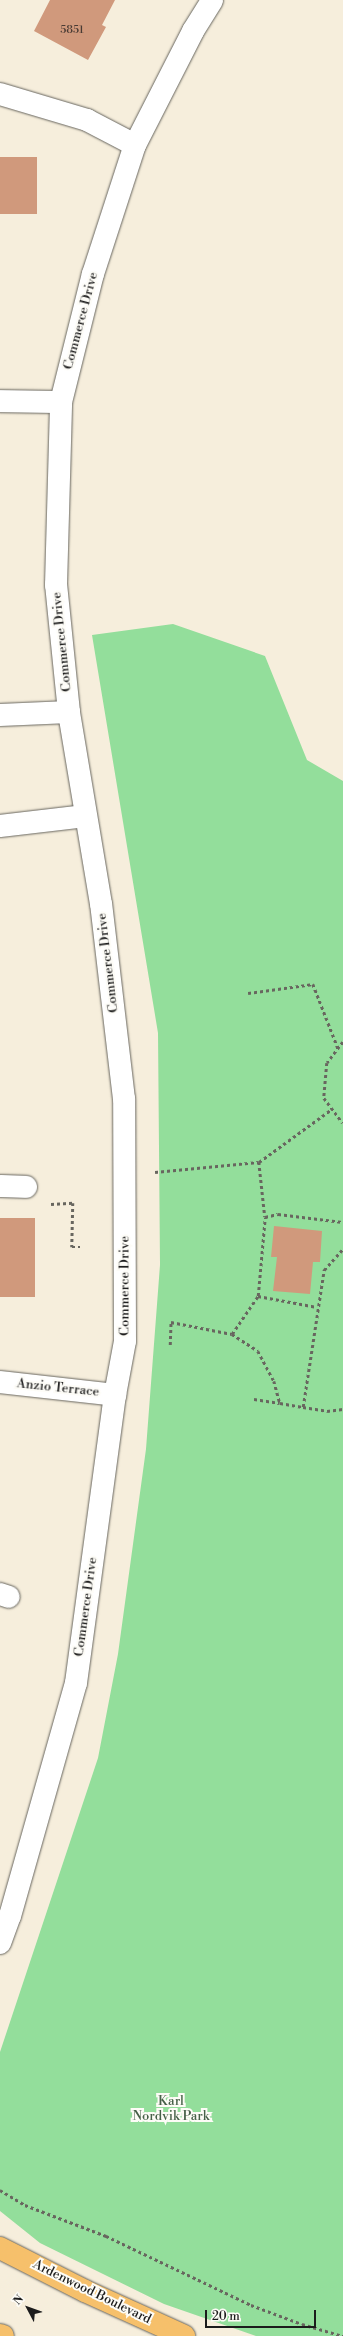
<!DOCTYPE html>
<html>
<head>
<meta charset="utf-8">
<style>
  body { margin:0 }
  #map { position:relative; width:343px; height:2336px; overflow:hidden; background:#f6eedc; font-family:"Libre Bodoni",serif }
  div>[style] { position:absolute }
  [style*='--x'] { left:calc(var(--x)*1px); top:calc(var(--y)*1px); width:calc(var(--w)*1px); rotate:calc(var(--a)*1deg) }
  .green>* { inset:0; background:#93de9b }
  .building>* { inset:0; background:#d0997c; transform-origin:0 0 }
  .path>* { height:2.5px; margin-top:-1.25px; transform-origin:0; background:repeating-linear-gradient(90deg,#68665f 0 3px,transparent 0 6px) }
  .roads { filter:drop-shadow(0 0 1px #68665f) drop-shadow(0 0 1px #68665f) }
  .minor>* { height:22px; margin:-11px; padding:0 11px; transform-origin:11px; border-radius:11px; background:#fff }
  .major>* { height:22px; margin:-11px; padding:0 11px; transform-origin:11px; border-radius:11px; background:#f6c06b }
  span { translate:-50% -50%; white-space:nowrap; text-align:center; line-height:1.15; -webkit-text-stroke:4px #fdfcf7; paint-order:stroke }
  .number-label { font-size:11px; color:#493b34 }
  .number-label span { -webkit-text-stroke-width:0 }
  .street-label { font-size:13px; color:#1c1c1c }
  .park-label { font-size:13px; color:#466048 }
  .north { position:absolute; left:8px; top:2288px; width:40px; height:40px; -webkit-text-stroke:3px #fdfcf7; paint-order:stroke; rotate:311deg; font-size:11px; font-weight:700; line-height:16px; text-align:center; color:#1c1c1c }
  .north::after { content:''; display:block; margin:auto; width:14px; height:18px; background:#1c1c1c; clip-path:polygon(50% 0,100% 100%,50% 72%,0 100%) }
  .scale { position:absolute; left:205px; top:2310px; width:111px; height:18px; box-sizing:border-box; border:2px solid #1c1c1c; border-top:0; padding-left:5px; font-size:12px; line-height:14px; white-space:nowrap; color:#1c1c1c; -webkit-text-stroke:3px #fdfcf7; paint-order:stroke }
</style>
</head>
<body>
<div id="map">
  <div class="green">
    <i style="clip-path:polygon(173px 624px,265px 656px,307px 760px,343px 781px,343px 2336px,256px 2336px,164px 2304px,40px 2243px,0 2211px,0 2052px,98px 1758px,118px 1654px,146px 1449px,160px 1265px,158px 1033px,92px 635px)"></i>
  </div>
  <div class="building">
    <i style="clip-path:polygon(50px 0,115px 0,102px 25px,106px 27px,88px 60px,34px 31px)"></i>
    <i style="left:37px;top:157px;width:57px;height:37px;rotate:90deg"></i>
    <i style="left:0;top:1218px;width:35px;height:79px"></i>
    <i style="clip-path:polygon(274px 1226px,322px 1231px,320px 1262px,313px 1262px,310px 1294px,273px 1291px,277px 1257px,271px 1257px)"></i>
  </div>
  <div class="path">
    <i style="--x:248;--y:993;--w:66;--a:-7.9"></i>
    <i style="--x:313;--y:984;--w:69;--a:68.7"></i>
    <i style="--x:343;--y:1042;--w:26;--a:127"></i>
    <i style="--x:327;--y:1063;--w:35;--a:95"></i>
    <i style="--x:324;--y:1098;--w:31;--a:53"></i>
    <i style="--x:259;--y:1162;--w:55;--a:83.8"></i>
    <i style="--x:155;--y:1172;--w:104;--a:-5.5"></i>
    <i style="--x:259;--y:1162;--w:90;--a:-36"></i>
    <i style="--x:51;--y:1204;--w:22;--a:-3"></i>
    <i style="--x:73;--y:1203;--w:44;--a:91.3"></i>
    <i style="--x:72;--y:1247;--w:8;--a:0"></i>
    <i style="--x:258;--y:1296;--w:60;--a:10.6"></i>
    <i style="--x:232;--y:1334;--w:46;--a:-55.6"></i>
    <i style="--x:258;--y:1296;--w:79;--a:-84.9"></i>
    <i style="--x:265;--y:1217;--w:13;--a:-13"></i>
    <i style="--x:278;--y:1214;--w:65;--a:7"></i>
    <i style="--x:170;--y:1345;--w:23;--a:-88"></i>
    <i style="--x:171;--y:1322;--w:62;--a:11.1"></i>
    <i style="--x:232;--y:1334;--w:31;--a:33"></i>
    <i style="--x:258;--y:1351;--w:34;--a:62"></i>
    <i style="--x:274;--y:1381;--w:23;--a:75"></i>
    <i style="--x:280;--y:1403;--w:23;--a:10"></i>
    <i style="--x:303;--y:1407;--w:139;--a:-81.3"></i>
    <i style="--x:324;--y:1270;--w:28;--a:-48"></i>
    <i style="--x:254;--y:1399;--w:26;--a:9"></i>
    <i style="--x:303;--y:1407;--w:24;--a:9"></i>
    <i style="--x:327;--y:1411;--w:16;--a:-7"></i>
    <i style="--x:0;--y:2190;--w:29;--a:31"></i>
    <i style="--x:25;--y:2205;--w:87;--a:20.9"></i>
    <i style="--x:106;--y:2236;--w:161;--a:25.4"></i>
    <i style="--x:251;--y:2305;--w:54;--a:20.4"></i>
    <i style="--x:302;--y:2324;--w:43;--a:16.3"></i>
  </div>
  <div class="roads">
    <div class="minor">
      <i style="--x:0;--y:94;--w:91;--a:16.6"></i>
      <i style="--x:87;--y:120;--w:54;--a:27.5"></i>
      <i style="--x:0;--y:401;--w:61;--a:0.9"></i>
      <i style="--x:0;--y:715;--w:69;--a:-2.5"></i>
      <i style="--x:0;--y:826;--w:86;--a:-6.7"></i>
      <i style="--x:0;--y:1186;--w:26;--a:2"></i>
      <i style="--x:0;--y:1382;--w:116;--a:6.4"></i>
      <i style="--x:0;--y:1594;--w:9;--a:18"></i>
      <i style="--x:0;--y:1943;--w:29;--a:-70"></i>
      <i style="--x:10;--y:1916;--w:242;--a:-74.2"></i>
      <i style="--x:76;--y:1683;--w:291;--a:-82.3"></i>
      <i style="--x:115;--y:1395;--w:55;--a:-79.5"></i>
      <i style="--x:125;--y:1341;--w:242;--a:-90.2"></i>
      <i style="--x:124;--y:1099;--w:196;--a:-96.7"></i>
      <i style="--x:101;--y:904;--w:195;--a:-99.5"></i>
      <i style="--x:69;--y:712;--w:128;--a:-95.8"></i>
      <i style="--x:56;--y:585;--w:183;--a:-88.4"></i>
      <i style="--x:61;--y:402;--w:132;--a:-76"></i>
      <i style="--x:93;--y:274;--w:136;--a:-72"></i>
      <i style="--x:135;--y:145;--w:128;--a:-63"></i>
      <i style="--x:193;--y:31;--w:36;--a:-58"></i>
    </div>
    <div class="major">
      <i style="--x:0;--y:2248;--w:95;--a:26.8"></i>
      <i style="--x:85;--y:2291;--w:109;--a:24.4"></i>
      <i style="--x:0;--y:2335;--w:3;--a:18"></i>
    </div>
  </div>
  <div class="number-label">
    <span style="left:72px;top:30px">5851</span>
  </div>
  <div class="street-label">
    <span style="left:81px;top:321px;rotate:-75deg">Commerce Drive</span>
    <span style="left:62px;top:642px;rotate:-96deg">Commerce Drive</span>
    <span style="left:108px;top:963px;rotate:-97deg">Commerce Drive</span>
    <span style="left:125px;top:1286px;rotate:-90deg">Commerce Drive</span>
    <span style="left:58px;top:1388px;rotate:6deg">Anzio Terrace</span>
    <span style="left:86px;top:1607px;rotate:-82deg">Commerce Drive</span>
    <span style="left:92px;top:2292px;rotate:26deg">Ardenwood Boulevard</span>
  </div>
  <div class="park-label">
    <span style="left:171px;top:2109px">Karl<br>Nordvik Park</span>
  </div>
  <div class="north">N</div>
  <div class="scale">20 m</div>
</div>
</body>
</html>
